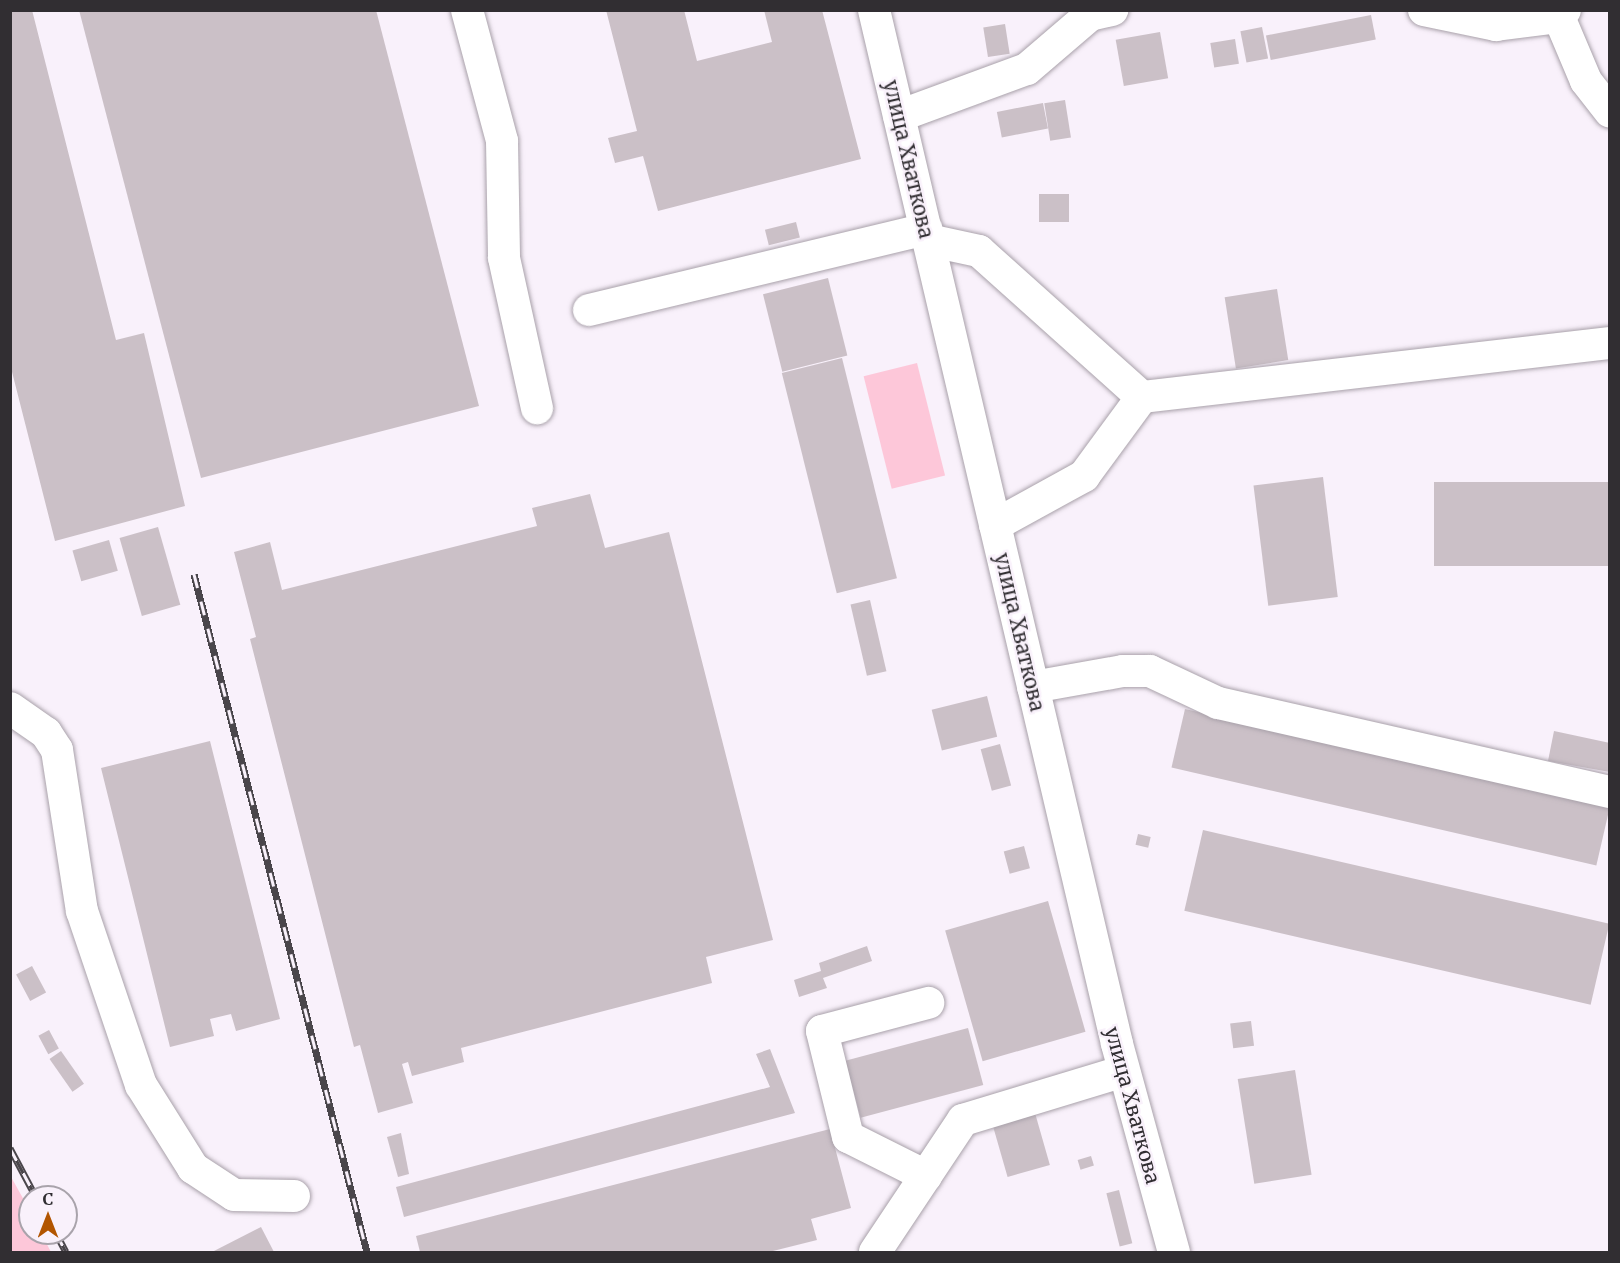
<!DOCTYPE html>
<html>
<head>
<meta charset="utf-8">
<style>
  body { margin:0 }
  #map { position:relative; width:1620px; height:1263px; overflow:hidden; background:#f9f1fb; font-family:Merriweather,serif }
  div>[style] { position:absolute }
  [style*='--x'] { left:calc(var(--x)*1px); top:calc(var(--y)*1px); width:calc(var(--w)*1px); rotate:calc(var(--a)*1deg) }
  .green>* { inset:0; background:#fdc7d9; transform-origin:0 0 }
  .building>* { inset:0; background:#cbc0c7; transform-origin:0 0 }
  .roads { filter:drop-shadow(0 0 2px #a9a1aa) drop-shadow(0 0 2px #a9a1aa) }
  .minor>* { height:32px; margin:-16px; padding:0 16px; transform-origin:16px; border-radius:16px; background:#fff }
  .rail>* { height:7px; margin-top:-3.5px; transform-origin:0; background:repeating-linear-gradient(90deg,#f9f1fb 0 14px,#4a464b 0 28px); box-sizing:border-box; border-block:2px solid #4a464b }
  span { translate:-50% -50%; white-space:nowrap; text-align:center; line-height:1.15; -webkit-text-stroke:5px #f9f1fb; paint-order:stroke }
  .street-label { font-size:20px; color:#312e32 }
  .frame { position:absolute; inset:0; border:12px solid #312e32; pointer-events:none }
  .north { position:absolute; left:18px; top:1185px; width:60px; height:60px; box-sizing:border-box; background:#f9f1fb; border:2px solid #a9a3ab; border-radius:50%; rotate:0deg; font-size:16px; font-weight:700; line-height:24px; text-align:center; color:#312e32 }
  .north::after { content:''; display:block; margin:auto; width:21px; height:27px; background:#b25500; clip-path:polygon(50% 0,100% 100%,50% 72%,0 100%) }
</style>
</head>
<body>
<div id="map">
  <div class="green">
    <i style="left:917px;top:363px;width:116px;height:55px;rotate:76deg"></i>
    <i style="clip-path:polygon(10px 1175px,30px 1211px,30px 1233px,41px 1233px,51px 1252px,11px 1252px)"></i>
  </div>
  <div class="building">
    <i style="clip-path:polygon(10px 10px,32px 10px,116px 340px,144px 333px,185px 506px,55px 541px,10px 364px)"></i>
    <i style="clip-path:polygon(79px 10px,376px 10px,479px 406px,201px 478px)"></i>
    <i style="clip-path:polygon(606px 10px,684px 10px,697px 61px,772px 42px,764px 10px,822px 10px,861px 159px,658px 211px,643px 156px,615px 163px,608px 138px,637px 131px)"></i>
    <i style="left:1371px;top:15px;width:25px;height:107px;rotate:79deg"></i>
    <i style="left:1005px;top:24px;width:30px;height:22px;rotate:81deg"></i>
    <i style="left:1262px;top:27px;width:32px;height:22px;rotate:79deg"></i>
    <i style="left:1160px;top:32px;width:47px;height:45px;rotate:80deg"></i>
    <i style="left:1235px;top:39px;width:25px;height:25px;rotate:81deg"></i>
    <i style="left:1065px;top:100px;width:38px;height:21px;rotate:81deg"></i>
    <i style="left:1043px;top:103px;width:26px;height:47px;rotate:79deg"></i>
    <i style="left:1039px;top:194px;width:30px;height:28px"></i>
    <i style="left:796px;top:222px;width:16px;height:32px;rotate:76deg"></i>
    <i style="left:828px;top:278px;width:80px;height:67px;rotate:76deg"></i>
    <i style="left:1277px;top:289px;width:72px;height:53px;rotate:81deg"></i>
    <i style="left:842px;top:358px;width:227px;height:62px;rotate:76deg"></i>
    <i style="left:1323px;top:477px;width:121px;height:70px;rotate:83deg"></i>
    <i style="left:1610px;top:482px;width:84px;height:176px;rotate:90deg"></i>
    <i style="clip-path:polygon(590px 494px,605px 548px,669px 532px,773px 940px,706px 957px,712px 983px,461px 1048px,464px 1062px,412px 1076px,408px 1062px,402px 1064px,413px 1103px,378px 1113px,360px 1045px,354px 1047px,250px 639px,256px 637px,234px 552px,270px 542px,282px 590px,537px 526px,532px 508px)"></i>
    <i style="left:158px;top:527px;width:81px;height:40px;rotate:74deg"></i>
    <i style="left:109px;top:540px;width:32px;height:38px;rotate:74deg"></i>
    <i style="left:870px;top:600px;width:73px;height:20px;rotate:77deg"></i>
    <i style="left:987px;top:696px;width:42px;height:57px;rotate:76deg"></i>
    <i style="left:1185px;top:709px;width:436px;height:60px;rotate:13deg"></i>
    <i style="clip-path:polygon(1554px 731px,1610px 743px,1610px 772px,1548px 761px)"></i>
    <i style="clip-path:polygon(210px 741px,280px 1019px,236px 1031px,231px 1014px,210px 1019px,214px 1036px,170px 1047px,101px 768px)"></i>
    <i style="left:1000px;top:744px;width:43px;height:20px;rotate:75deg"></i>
    <i style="left:1203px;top:830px;width:417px;height:83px;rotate:13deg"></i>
    <i style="left:1138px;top:834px;width:13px;height:11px;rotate:13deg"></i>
    <i style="left:1024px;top:846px;width:23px;height:21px;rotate:75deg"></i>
    <i style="left:1048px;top:901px;width:136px;height:107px;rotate:74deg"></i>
    <i style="clip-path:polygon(867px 946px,872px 961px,823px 978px,827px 988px,799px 997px,794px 980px,821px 971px,819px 963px)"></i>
    <i style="left:32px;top:966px;width:30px;height:18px;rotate:62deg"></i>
    <i style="left:1251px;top:1021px;width:25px;height:21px;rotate:83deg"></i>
    <i style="left:968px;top:1028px;width:59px;height:127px;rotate:75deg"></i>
    <i style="left:49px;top:1030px;width:21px;height:12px;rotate:62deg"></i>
    <i style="clip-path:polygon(770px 1049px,795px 1113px,404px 1217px,396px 1187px,770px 1087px,756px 1054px)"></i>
    <i style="left:61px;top:1051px;width:40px;height:14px;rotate:55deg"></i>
    <i style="left:1295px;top:1070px;width:106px;height:58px;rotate:81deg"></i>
    <i style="left:1035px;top:1113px;width:54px;height:44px;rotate:74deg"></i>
    <i style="clip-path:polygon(830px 1129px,851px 1208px,811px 1219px,817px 1240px,769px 1252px,420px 1252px,416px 1236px)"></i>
    <i style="clip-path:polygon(401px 1133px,409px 1174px,398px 1177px,387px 1137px)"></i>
    <i style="left:1091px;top:1156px;width:10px;height:14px;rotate:73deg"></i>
    <i style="left:1119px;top:1190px;width:55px;height:13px;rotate:76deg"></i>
    <i style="clip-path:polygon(261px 1227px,274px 1252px,212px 1252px)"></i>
  </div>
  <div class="roads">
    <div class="minor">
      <i style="--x:467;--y:10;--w:136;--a:75"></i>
      <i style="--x:502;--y:141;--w:117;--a:89"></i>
      <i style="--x:504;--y:258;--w:154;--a:77.6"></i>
      <i style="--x:874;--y:10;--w:1062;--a:76.77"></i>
      <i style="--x:1117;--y:1044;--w:216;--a:74.7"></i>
      <i style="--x:1424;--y:10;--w:74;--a:11.8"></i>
      <i style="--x:1496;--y:25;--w:64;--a:-7.2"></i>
      <i style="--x:1559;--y:17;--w:9;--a:-49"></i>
      <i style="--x:1559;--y:17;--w:69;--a:67.1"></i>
      <i style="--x:1586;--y:81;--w:39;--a:52"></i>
      <i style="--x:899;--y:116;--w:136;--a:-20.2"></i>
      <i style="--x:1027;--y:69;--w:83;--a:-40.6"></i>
      <i style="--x:1090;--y:15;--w:23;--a:-13"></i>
      <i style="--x:928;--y:240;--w:52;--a:12.2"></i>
      <i style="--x:979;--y:251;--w:219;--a:41.9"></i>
      <i style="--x:1142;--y:397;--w:471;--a:-6.6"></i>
      <i style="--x:589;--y:310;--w:347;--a:-13.5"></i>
      <i style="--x:995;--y:525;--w:102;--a:-28.8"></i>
      <i style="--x:1084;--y:476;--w:98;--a:-53.7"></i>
      <i style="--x:1033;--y:687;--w:91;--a:-10.1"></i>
      <i style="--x:1123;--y:671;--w:27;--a:0"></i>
      <i style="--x:1150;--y:671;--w:75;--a:25.2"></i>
      <i style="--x:1218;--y:703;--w:402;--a:12.8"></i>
      <i style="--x:10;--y:708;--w:44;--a:34.8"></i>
      <i style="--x:46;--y:733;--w:20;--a:57"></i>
      <i style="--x:57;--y:750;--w:163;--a:81.2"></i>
      <i style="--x:82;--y:911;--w:184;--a:71.3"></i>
      <i style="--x:141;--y:1085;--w:98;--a:57.9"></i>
      <i style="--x:193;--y:1168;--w:49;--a:33.4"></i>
      <i style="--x:234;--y:1195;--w:60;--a:1"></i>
      <i style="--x:926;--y:1176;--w:87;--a:-153.4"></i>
      <i style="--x:848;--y:1137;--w:109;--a:-103.8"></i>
      <i style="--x:822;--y:1031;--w:110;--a:-14.8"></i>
      <i style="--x:875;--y:1252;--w:159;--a:-56.3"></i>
      <i style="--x:963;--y:1120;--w:168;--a:-16.9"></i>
    </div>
  </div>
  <div class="rail">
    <i style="--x:194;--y:574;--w:700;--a:75.69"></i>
    <i style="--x:10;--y:1148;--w:55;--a:62"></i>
    <i style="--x:56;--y:1233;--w:21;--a:62"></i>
  </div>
  <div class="street-label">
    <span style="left:909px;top:159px;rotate:77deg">улица Хваткова</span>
    <span style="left:1020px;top:632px;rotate:77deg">улица Хваткова</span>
    <span style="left:1133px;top:1105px;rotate:75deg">улица Хваткова</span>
  </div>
  <div class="frame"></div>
  <div class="north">С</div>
</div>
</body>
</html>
